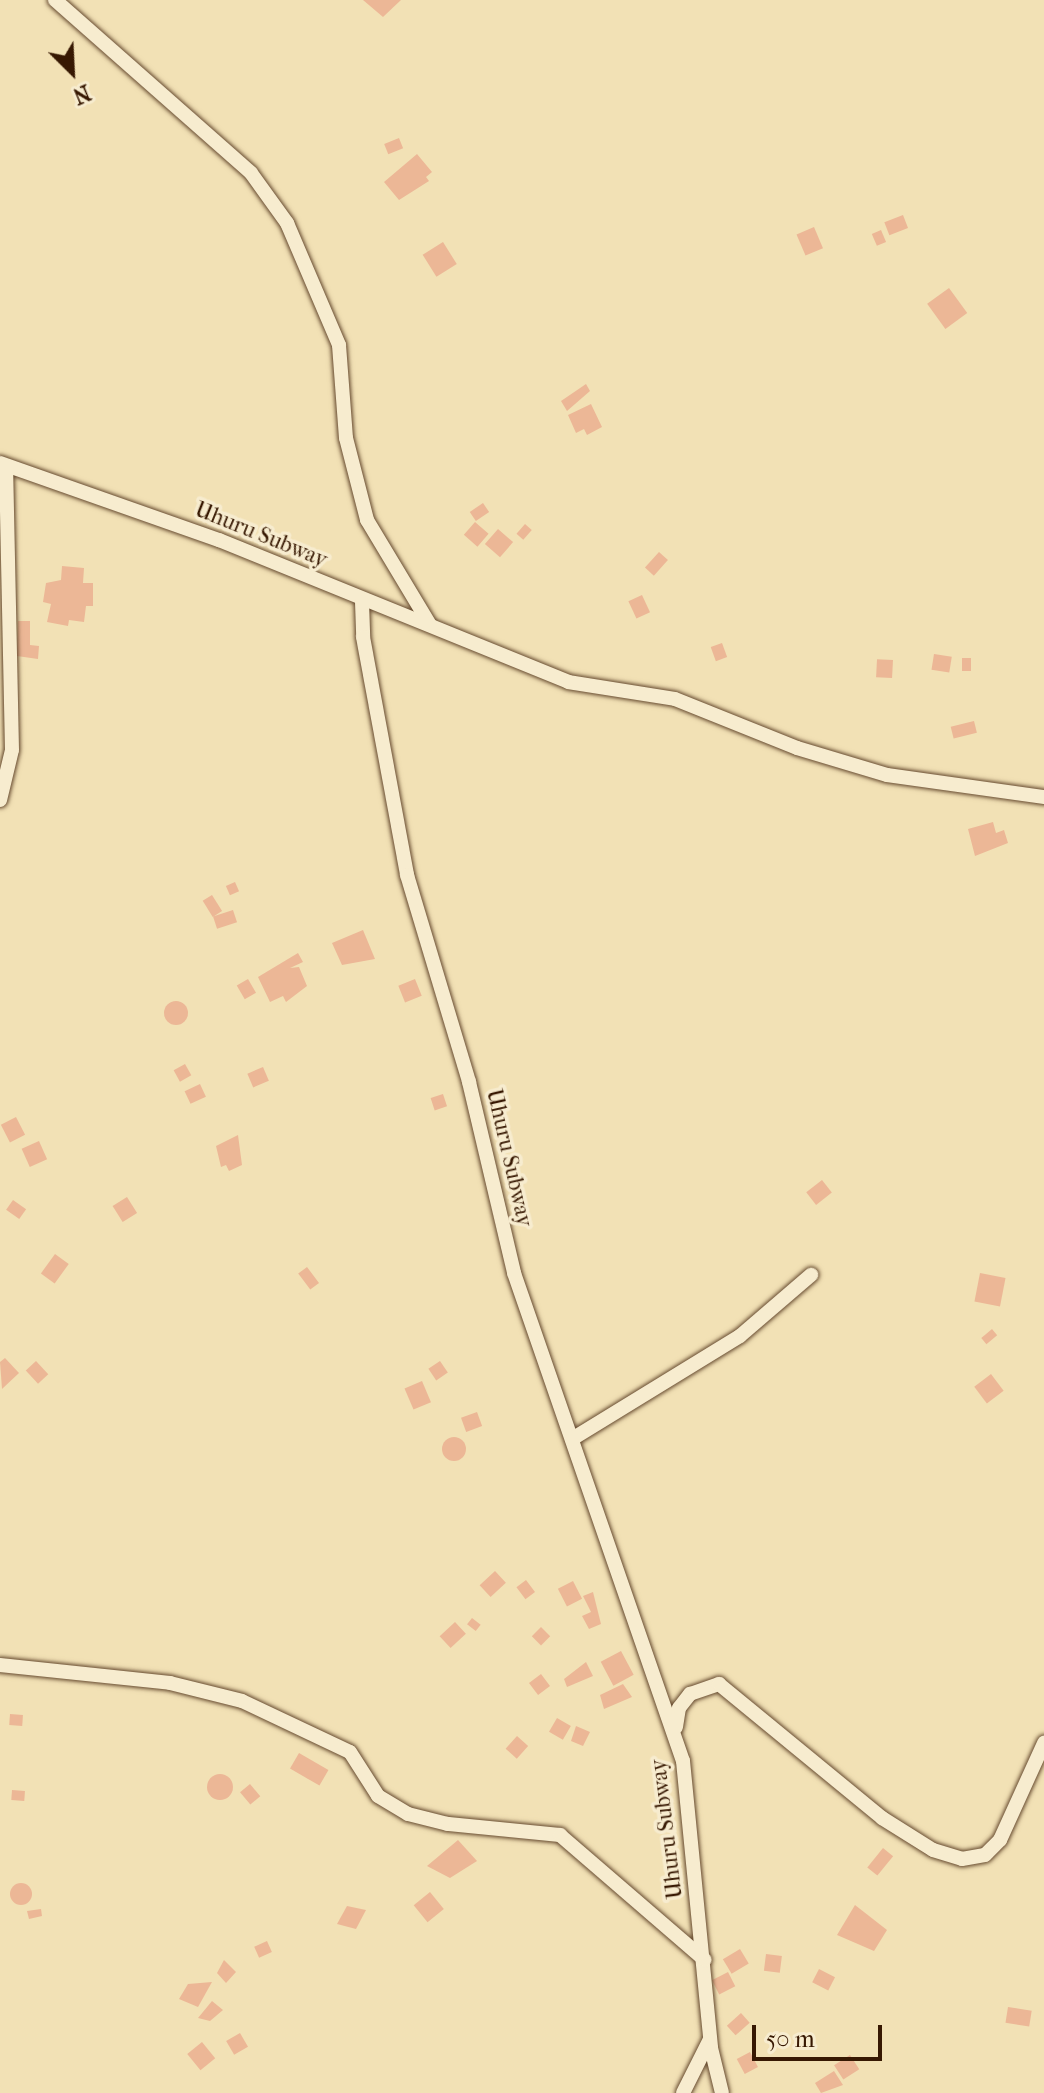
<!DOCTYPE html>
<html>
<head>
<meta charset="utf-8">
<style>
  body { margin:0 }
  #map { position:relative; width:1044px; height:2093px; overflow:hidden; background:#f2e1b5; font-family:"IM FELL French Canon",serif }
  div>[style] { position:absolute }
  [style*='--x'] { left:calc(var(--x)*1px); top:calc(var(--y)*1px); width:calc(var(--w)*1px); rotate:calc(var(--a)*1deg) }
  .building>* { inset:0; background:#ecb796; transform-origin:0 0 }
  .round { border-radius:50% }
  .roads { filter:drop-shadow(0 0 2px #664a2f) drop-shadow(0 0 2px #664a2f) }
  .minor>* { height:14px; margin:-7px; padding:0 7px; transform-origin:7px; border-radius:7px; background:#f7eccf }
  span { translate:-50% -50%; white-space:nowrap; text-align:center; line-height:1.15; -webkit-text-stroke:7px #f7eccf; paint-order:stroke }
  .street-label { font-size:22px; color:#371802 }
  .north { position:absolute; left:32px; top:32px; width:80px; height:80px; -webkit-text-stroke:6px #f7eccf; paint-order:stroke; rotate:156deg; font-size:22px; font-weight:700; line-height:32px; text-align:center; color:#371802 }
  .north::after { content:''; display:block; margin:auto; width:28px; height:36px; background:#371802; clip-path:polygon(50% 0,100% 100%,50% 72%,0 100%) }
  .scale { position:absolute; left:752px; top:2025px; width:130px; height:36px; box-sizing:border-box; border:4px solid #371802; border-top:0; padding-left:10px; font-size:24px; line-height:28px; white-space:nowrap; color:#371802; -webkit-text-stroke:6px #f7eccf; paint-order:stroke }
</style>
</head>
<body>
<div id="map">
  <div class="building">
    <i style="clip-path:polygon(363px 0,401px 0,383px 17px)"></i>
    <i style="left:399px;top:138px;width:11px;height:16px;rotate:68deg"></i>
    <i style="clip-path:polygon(417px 154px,432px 172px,426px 177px,429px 181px,399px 200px,384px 182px)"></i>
    <i style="left:903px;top:215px;width:14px;height:20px;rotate:69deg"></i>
    <i style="left:814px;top:227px;width:23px;height:19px;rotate:67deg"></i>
    <i style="left:881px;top:230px;width:13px;height:10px;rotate:67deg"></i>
    <i style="left:443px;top:242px;width:26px;height:24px;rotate:58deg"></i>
    <i style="left:949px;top:288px;width:31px;height:27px;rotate:54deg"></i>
    <i style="clip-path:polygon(586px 384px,590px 391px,567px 411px,561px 401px)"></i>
    <i style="clip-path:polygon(591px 404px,602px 427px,587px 435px,584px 429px,576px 433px,568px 415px)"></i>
    <i style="left:483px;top:503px;width:11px;height:16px;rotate:56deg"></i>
    <i style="left:475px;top:522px;width:18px;height:17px;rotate:41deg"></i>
    <i style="left:525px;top:524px;width:9px;height:13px;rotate:41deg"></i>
    <i style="left:498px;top:529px;width:20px;height:20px;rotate:41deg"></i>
    <i style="left:659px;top:552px;width:12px;height:21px;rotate:42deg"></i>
    <i style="clip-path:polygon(62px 566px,84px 568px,83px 583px,93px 583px,93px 606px,86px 606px,84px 622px,69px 620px,68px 626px,47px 622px,51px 604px,43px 602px,46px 583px,61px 580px)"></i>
    <i style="left:642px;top:595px;width:19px;height:15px;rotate:65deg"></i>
    <i style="clip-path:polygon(18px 621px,30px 621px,30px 645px,39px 646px,38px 659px,17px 656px)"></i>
    <i style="left:722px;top:643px;width:15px;height:12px;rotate:70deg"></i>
    <i style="left:934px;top:654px;width:18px;height:16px;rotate:9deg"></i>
    <i style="left:962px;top:658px;width:9px;height:13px"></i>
    <i style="left:893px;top:660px;width:18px;height:16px;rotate:93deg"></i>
    <i style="left:974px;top:721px;width:12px;height:24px;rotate:76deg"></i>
    <i style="clip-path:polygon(993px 822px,996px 833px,1004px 830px,1008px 843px,975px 856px,968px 829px)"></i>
    <i style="left:235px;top:882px;width:10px;height:10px;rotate:66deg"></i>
    <i style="left:212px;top:895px;width:19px;height:11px;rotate:58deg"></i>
    <i style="left:233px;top:910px;width:13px;height:21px;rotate:72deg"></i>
    <i style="clip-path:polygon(363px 930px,375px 959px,342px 965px,332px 943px)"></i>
    <i style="clip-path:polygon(298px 953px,303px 962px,290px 968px,299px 967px,307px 986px,286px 1002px,283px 996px,270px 1002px,258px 977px)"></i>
    <i style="left:248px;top:979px;width:16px;height:13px;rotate:60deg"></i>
    <i style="left:415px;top:979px;width:18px;height:18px;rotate:68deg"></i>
    <i class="round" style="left:164px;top:1001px;width:24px;height:24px"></i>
    <i style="left:185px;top:1064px;width:13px;height:13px;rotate:61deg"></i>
    <i style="left:263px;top:1067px;width:15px;height:17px;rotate:67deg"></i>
    <i style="left:200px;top:1084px;width:14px;height:17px;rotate:65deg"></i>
    <i style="left:443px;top:1094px;width:13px;height:13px;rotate:72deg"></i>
    <i style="left:16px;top:1117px;width:20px;height:17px;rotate:63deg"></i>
    <i style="clip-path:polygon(238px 1135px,242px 1165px,229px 1171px,226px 1165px,221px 1167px,216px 1146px)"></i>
    <i style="left:39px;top:1141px;width:20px;height:19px;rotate:66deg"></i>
    <i style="left:822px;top:1180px;width:16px;height:20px;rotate:52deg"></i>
    <i style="left:127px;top:1197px;width:19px;height:17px;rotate:58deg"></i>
    <i style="left:13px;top:1200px;width:16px;height:12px;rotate:35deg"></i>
    <i style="left:55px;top:1254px;width:17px;height:24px;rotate:36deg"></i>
    <i style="left:307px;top:1267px;width:20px;height:11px;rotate:53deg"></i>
    <i style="left:980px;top:1273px;width:26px;height:29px;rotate:11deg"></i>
    <i style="left:992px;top:1329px;width:8px;height:14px;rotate:50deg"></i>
    <i style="clip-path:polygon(5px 1358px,19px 1373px,2px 1389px,0 1362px)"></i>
    <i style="left:36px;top:1361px;width:18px;height:14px;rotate:47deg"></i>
    <i style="left:440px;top:1361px;width:14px;height:14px;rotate:56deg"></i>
    <i style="left:991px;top:1374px;width:21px;height:21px;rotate:53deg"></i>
    <i style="left:422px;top:1381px;width:23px;height:19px;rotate:67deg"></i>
    <i style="left:477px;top:1412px;width:15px;height:17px;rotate:70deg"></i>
    <i class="round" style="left:442px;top:1437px;width:24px;height:24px"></i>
    <i style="left:495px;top:1571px;width:16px;height:21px;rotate:47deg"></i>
    <i style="left:526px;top:1580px;width:15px;height:12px;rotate:53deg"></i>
    <i style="left:573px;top:1581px;width:20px;height:17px;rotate:63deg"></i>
    <i style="clip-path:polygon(593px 1592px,601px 1624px,589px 1629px,582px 1616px,591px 1612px,583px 1596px)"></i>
    <i style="left:472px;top:1618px;width:11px;height:8px;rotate:38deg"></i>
    <i style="left:455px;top:1622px;width:16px;height:21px;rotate:47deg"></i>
    <i style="left:541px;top:1627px;width:13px;height:13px;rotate:45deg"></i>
    <i style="left:621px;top:1651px;width:27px;height:23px;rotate:62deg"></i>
    <i style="clip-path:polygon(586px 1662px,593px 1676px,567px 1687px,564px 1679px)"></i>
    <i style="left:541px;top:1674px;width:15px;height:15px;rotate:53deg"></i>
    <i style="clip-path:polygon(623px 1684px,632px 1697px,604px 1709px,600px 1695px)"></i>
    <i style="left:10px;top:1714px;width:13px;height:11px;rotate:4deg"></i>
    <i style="left:557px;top:1718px;width:16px;height:16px;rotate:30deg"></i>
    <i style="clip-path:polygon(576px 1726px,590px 1732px,583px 1746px,571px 1741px)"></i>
    <i style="left:517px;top:1736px;width:15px;height:17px;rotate:42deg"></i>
    <i style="left:299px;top:1753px;width:34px;height:18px;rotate:30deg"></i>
    <i class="round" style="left:207px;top:1774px;width:26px;height:26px"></i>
    <i style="left:250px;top:1784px;width:16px;height:13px;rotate:50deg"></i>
    <i style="left:12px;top:1790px;width:13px;height:10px;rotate:4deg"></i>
    <i style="clip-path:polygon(458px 1840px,477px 1861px,450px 1878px,427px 1866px)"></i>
    <i style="left:883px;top:1848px;width:13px;height:25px;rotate:39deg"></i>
    <i class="round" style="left:10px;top:1883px;width:22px;height:22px"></i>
    <i style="left:430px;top:1892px;width:22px;height:21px;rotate:51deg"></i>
    <i style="clip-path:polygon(855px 1905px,887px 1930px,874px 1951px,837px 1935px)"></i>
    <i style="clip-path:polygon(347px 1906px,366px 1910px,356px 1929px,337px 1924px)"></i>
    <i style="clip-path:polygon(41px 1909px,42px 1916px,29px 1919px,27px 1911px)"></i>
    <i style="left:267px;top:1941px;width:12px;height:14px;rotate:66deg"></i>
    <i style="left:740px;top:1949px;width:17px;height:20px;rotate:59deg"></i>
    <i style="left:766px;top:1954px;width:16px;height:17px;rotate:7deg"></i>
    <i style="clip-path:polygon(224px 1960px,236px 1972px,226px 1983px,217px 1973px)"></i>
    <i style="left:819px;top:1969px;width:18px;height:15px;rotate:27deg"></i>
    <i style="left:728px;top:1972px;width:16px;height:18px;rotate:63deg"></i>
    <i style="clip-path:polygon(212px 1982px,198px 2007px,179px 1999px,188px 1984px)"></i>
    <i style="clip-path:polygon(212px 2001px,223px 2010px,210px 2021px,198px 2018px)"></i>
    <i style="left:1008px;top:2007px;width:24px;height:16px;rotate:9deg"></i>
    <i style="left:741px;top:2013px;width:13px;height:19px;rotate:48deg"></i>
    <i style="left:240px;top:2033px;width:16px;height:16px;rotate:60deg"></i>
    <i style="left:202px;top:2042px;width:21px;height:19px;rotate:51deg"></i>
    <i style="left:750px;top:2052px;width:17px;height:15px;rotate:62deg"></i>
    <i style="left:850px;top:2055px;width:17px;height:19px;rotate:57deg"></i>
    <i style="clip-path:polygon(834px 2071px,843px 2085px,821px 2093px,815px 2083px)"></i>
  </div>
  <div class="roads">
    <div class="minor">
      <i style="--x:55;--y:0;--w:261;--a:41.4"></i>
      <i style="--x:251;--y:173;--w:62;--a:54.2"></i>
      <i style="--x:287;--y:223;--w:133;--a:66.9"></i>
      <i style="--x:339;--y:345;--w:93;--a:85.7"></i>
      <i style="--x:346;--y:438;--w:85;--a:75.6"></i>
      <i style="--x:367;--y:520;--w:122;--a:59"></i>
      <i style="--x:0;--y:463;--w:232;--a:19.4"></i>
      <i style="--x:219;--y:540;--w:377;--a:22.1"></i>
      <i style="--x:568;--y:682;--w:108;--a:9"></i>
      <i style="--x:675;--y:699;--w:131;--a:21.9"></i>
      <i style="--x:797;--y:748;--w:94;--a:16.7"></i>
      <i style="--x:887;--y:775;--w:159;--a:8"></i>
      <i style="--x:362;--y:602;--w:35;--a:88"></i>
      <i style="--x:363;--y:637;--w:242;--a:79.5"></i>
      <i style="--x:407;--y:875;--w:216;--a:73.3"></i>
      <i style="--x:469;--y:1082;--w:196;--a:76.7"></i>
      <i style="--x:514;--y:1273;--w:516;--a:70.9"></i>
      <i style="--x:683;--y:1761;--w:288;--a:84.4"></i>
      <i style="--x:711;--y:2048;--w:46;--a:76.3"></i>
      <i style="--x:0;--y:800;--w:51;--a:-76.5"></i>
      <i style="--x:12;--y:750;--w:284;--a:-91.2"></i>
      <i style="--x:572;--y:1439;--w:197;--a:-31.5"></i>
      <i style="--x:740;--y:1336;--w:94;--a:-40.7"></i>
      <i style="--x:0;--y:1665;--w:171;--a:6"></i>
      <i style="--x:170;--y:1683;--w:74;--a:14"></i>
      <i style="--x:242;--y:1701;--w:119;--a:25.3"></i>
      <i style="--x:350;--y:1752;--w:52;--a:57.5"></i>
      <i style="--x:378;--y:1796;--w:35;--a:31"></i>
      <i style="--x:408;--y:1814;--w:41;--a:14"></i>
      <i style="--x:448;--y:1824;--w:113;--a:5.6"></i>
      <i style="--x:560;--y:1835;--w:191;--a:40.8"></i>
      <i style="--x:676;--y:1727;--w:19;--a:-81"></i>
      <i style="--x:679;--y:1708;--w:18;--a:-52"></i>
      <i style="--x:690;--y:1694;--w:31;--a:-19"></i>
      <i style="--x:719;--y:1684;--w:211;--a:39.4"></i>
      <i style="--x:882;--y:1818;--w:60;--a:32.1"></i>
      <i style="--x:933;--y:1850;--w:30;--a:17"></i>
      <i style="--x:962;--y:1859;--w:23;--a:-10"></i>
      <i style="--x:985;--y:1855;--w:21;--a:-45"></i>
      <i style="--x:1000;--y:1840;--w:107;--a:-65.6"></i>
      <i style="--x:683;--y:2093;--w:60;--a:-63.4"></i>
    </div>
  </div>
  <div class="street-label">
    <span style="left:261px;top:535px;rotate:22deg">Uhuru Subway</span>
    <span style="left:509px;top:1158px;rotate:77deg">Uhuru Subway</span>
    <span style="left:667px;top:1829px;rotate:-97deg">Uhuru Subway</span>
  </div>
  <div class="north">N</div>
  <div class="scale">50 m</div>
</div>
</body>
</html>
